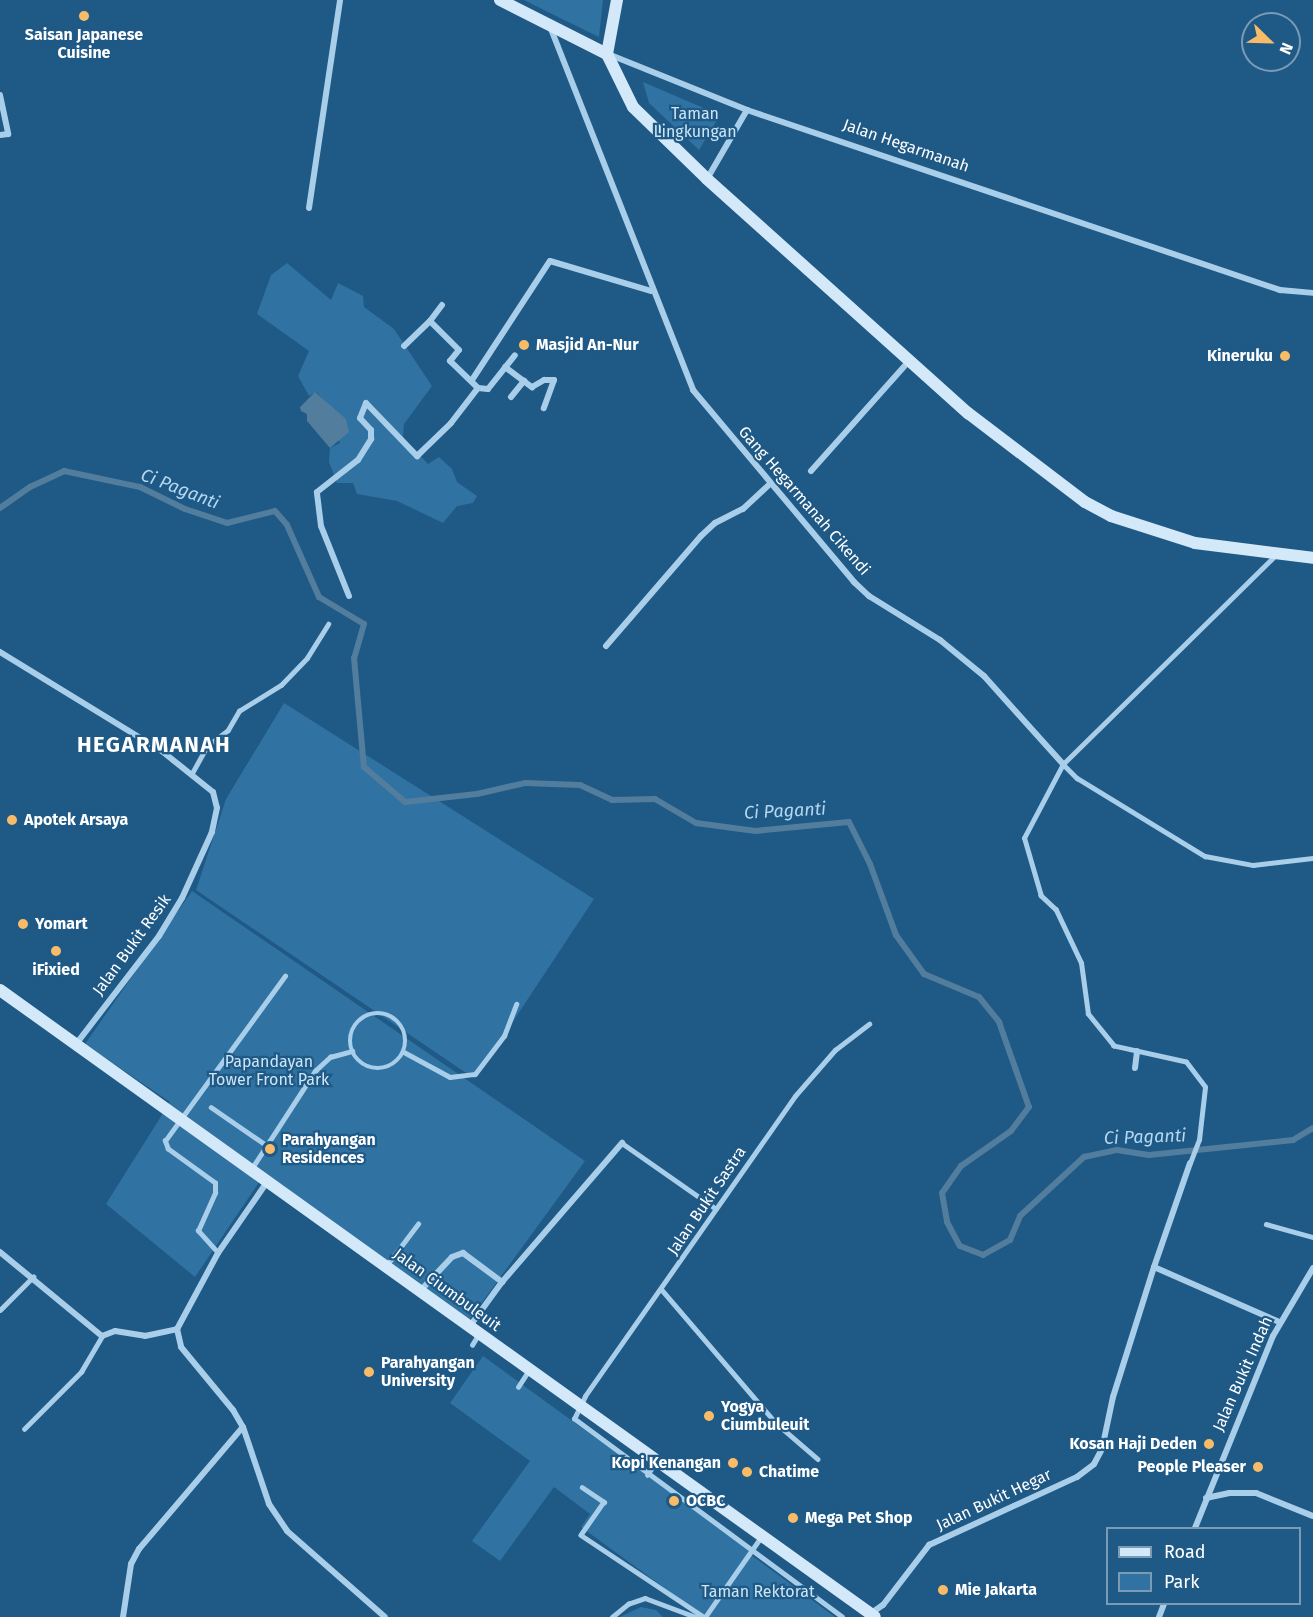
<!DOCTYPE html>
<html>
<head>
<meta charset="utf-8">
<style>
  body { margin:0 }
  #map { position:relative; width:1313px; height:1617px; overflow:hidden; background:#1f5986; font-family:"Fira Sans",sans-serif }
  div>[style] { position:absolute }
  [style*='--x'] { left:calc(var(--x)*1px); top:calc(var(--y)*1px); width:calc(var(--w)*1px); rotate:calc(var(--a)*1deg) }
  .green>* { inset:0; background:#3072a2 }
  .water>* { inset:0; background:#537d9c }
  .stream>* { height:6px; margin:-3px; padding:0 3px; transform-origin:3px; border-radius:3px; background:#537d9c }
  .lane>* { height:4.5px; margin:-2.25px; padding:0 2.25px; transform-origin:2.25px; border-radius:2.25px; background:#a8ceea }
  .lane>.ring { margin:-2.25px; padding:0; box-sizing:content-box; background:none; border:4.5px solid #a8ceea; border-radius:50% }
  .street>* { height:6px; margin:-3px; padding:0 3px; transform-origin:3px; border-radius:3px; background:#a8ceea }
  .secondary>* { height:12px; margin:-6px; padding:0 6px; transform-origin:6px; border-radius:6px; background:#d3e8f8 }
  .dots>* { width:16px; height:16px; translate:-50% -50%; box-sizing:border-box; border:3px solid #1f5986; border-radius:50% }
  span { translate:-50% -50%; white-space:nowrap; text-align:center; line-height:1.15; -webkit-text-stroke:4.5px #1f5986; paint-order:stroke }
  .poi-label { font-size:16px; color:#fff; font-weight:700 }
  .left { translate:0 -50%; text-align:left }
  .right { translate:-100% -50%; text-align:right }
  .park-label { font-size:16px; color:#cde6f7 }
  .street-label { font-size:16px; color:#fff }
  .water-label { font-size:18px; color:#b4d8f1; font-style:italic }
  .district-label { font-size:22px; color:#fff; font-weight:700; letter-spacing:1.5px }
  .legend { position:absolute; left:1106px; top:1527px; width:195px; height:78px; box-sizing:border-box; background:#1f5986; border:2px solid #799bb6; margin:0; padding:8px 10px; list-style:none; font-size:18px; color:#fff }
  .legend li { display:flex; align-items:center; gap:12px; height:30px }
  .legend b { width:30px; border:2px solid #799bb6 }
  .north { position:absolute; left:1241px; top:12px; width:60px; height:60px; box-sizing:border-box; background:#1f5986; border:2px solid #799bb6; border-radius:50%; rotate:113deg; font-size:16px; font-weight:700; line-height:24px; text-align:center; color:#fff }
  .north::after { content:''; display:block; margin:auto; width:21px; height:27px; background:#f8bc68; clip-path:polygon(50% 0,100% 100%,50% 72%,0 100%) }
</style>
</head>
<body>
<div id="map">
  <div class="green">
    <i style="clip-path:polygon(524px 0,603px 0,599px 37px,554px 15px)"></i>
    <i style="clip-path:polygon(643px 82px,720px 115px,699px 150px,649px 103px)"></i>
    <i style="clip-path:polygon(287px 263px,331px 300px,338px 283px,363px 296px,364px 307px,394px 329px,432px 386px,404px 424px,403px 437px,428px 464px,439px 457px,452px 469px,457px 482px,477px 496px,473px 503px,457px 506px,443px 523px,397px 501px,357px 494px,353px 483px,337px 483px,329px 462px,330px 448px,340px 443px,324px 400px,316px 392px,309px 396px,298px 376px,309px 351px,257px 314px,271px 275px)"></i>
    <i style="clip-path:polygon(284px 703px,594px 899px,475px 1079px,196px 890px,226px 799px)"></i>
    <i style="clip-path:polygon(192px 891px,585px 1161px,470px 1319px,264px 1175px,195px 1277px,106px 1204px,170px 1102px,85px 1044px)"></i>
    <i style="clip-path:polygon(483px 1356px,750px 1550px,703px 1616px,581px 1527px,590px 1514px,554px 1487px,500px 1561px,472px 1541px,530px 1461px,450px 1403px)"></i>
    <i style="clip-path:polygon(751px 1555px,835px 1617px,708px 1617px)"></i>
    <i style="clip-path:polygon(641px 1607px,656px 1610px,663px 1617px,620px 1617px)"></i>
  </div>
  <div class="water">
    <i style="clip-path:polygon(315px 392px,346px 419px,349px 432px,330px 448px,307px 421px,307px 414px,301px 411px,300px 407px)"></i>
  </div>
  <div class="stream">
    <i style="--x:0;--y:508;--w:37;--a:-35"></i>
    <i style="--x:30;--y:487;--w:38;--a:-25"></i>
    <i style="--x:64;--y:471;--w:78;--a:11.9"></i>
    <i style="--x:140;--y:487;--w:50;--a:26.1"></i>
    <i style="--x:185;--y:509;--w:44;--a:18.4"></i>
    <i style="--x:227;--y:523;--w:49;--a:-14"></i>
    <i style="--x:275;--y:511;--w:18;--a:49"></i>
    <i style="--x:287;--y:525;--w:79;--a:66"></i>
    <i style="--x:319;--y:597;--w:52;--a:31"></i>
    <i style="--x:364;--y:624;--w:35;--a:106"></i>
    <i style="--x:354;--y:658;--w:109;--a:84.8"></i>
    <i style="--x:364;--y:767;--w:54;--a:40.5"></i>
    <i style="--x:405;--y:802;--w:72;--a:-6.3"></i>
    <i style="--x:477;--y:794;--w:49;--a:-12.9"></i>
    <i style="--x:525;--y:783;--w:55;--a:2.1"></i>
    <i style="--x:580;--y:785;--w:35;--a:25"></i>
    <i style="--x:612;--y:800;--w:43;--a:-1.3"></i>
    <i style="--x:655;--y:799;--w:48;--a:30.3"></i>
    <i style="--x:696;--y:823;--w:60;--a:7.7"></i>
    <i style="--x:755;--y:831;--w:94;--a:-5.5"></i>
    <i style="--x:849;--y:822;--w:47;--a:63.4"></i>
    <i style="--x:870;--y:864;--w:76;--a:69.9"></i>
    <i style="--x:896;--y:935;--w:48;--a:54.3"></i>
    <i style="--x:924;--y:974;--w:60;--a:22.7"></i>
    <i style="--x:979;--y:997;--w:32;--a:51"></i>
    <i style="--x:999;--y:1022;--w:90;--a:70.6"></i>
    <i style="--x:1029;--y:1107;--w:30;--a:127"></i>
    <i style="--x:1011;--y:1131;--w:61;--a:145"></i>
    <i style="--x:961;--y:1166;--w:33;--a:125"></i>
    <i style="--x:942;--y:1193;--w:29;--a:80"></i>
    <i style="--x:947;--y:1222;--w:27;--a:62"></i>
    <i style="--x:960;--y:1246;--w:25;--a:21"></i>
    <i style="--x:983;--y:1255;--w:31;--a:-29"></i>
    <i style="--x:1010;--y:1240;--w:26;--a:-67"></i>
    <i style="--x:1020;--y:1216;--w:87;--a:-42.7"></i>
    <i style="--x:1084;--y:1157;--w:34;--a:-12"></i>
    <i style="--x:1117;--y:1150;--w:32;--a:9"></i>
    <i style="--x:1149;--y:1155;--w:145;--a:-5.9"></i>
    <i style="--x:1293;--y:1140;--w:23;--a:-31"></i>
  </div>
  <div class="lane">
    <i style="--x:1063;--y:764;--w:20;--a:45"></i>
    <i style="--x:1077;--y:778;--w:150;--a:31.4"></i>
    <i style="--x:1205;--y:856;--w:49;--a:10.6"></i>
    <i style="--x:1253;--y:865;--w:60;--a:-6.7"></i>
    <i style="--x:191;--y:775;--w:33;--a:-61"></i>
    <i style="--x:207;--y:746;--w:26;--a:-37"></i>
    <i style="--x:228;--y:730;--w:22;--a:-60"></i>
    <i style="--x:239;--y:711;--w:49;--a:-31.8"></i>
    <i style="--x:281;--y:685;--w:37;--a:-46"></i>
    <i style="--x:307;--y:658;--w:40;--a:-58"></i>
    <i class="ring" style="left:350px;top:1013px;width:51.5px;height:51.5px"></i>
    <i style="--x:404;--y:1052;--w:52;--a:28.5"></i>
    <i style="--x:450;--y:1077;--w:25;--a:-7"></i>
    <i style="--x:475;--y:1074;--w:48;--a:-52.7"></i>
    <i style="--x:504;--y:1036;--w:34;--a:-69"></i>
    <i style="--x:211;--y:1107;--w:67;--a:34.6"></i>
    <i style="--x:622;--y:1143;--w:113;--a:35"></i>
    <i style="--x:1190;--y:1163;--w:25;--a:-69"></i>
    <i style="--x:1199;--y:1140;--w:53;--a:-83.5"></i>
    <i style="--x:1205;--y:1087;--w:31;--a:-127"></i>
    <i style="--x:1186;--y:1062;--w:74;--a:-167.5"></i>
    <i style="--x:1114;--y:1046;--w:41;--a:-129.1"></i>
    <i style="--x:1088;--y:1014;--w:51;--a:-97.8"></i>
    <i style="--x:1081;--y:963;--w:59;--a:-115.3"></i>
    <i style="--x:1056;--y:910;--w:21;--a:-137"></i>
    <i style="--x:1041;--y:896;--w:60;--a:-106.3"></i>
    <i style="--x:1024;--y:838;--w:84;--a:-62.2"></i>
    <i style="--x:1063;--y:764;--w:298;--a:-44.5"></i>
    <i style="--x:252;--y:1168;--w:116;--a:-57"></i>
    <i style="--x:315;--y:1071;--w:21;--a:-43"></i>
    <i style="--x:330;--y:1057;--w:23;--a:-15"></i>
    <i style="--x:1266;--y:1224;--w:49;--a:15.5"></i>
    <i style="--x:218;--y:1253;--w:30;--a:-132"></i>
    <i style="--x:198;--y:1231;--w:42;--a:-65.9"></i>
    <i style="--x:215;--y:1193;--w:10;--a:-90"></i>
    <i style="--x:215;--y:1183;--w:58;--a:-144.1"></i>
    <i style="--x:168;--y:1149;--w:9;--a:-111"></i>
    <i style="--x:165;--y:1141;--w:204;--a:-54"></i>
    <i style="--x:386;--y:1266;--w:53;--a:-52.7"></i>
    <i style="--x:662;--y:1290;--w:175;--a:49.4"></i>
    <i style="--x:776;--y:1423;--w:55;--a:40.6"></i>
    <i style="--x:0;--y:1310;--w:47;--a:-45"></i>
    <i style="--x:472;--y:1345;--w:12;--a:-59"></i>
    <i style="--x:518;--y:1387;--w:20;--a:-57"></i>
    <i style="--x:24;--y:1429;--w:81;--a:-45"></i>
    <i style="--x:81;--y:1372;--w:42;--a:-59.7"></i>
    <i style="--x:647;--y:1475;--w:16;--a:-55"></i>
    <i style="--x:582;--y:1487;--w:27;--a:34"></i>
    <i style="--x:604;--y:1502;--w:40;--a:124.9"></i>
    <i style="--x:581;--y:1535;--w:148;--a:33.7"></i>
    <i style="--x:612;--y:1617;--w:21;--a:-39"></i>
    <i style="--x:628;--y:1604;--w:18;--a:-19"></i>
    <i style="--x:645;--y:1598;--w:54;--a:20.4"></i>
    <i style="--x:705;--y:1617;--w:98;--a:-55"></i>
    <i style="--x:842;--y:1617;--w:333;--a:-143.5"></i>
    <i style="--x:574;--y:1419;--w:25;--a:-64"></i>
    <i style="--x:585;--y:1396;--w:366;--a:-55"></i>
    <i style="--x:795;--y:1096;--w:61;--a:-49"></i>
    <i style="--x:835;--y:1050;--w:43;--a:-37.4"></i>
  </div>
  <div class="street">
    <i style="--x:551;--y:29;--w:388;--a:68.5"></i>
    <i style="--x:693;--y:390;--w:251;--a:50"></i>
    <i style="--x:854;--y:582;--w:21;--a:43"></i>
    <i style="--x:869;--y:596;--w:84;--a:31.8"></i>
    <i style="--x:940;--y:640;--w:57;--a:39.3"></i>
    <i style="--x:984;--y:676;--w:118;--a:48.1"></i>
    <i style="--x:608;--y:54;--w:150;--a:21.9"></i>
    <i style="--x:747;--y:110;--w:563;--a:18.66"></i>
    <i style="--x:1280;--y:290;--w:33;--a:5"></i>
    <i style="--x:0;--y:95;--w:40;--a:78"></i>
    <i style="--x:8;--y:134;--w:8;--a:173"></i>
    <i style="--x:707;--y:179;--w:80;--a:-59.9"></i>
    <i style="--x:309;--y:208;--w:210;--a:-81.5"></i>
    <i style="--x:430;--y:321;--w:20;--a:-53"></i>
    <i style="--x:505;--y:367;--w:34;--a:37"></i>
    <i style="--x:532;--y:387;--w:14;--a:-30"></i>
    <i style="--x:544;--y:380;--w:10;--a:0"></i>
    <i style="--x:554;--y:380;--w:30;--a:110"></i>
    <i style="--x:472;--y:380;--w:142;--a:-56.8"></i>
    <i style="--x:550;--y:261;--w:105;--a:16.5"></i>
    <i style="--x:478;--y:388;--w:10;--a:6"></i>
    <i style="--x:488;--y:389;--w:43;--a:-51.5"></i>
    <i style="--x:511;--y:397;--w:21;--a:-51"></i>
    <i style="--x:811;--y:471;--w:149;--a:-48.3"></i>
    <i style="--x:349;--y:596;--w:75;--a:-111.8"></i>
    <i style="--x:321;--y:526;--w:34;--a:-97"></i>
    <i style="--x:317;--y:492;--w:52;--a:-38"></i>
    <i style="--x:358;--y:460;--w:25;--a:-58"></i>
    <i style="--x:371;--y:439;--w:9;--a:-90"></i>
    <i style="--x:371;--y:430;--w:16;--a:-133"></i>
    <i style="--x:360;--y:418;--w:16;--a:-68"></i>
    <i style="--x:366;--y:403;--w:74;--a:46.1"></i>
    <i style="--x:417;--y:456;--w:47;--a:-44.1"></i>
    <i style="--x:451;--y:423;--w:44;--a:-52.4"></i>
    <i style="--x:478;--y:388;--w:39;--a:-136"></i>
    <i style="--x:450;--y:361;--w:14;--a:-51"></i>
    <i style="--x:459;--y:350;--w:41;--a:-135"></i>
    <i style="--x:430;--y:321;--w:36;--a:136"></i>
    <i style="--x:606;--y:646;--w:145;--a:-49.2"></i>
    <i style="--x:701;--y:536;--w:19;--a:-43"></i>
    <i style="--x:715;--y:523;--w:31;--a:-27"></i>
    <i style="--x:743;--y:509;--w:35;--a:-43"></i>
    <i style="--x:0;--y:652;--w:191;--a:31.5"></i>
    <i style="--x:163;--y:752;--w:64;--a:38.7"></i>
    <i style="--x:213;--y:792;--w:16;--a:76"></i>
    <i style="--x:217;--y:808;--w:25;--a:102"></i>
    <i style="--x:212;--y:832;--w:72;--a:114.4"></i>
    <i style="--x:182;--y:898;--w:44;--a:121.2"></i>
    <i style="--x:159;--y:936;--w:136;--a:127.5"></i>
    <i style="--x:1135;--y:1068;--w:17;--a:-83"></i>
    <i style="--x:1190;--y:1163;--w:110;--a:109.1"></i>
    <i style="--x:1154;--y:1267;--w:137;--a:23.7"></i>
    <i style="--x:267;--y:1182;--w:86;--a:124.6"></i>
    <i style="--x:218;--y:1253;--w:86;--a:118.3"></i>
    <i style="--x:177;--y:1329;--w:18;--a:77"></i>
    <i style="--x:181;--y:1347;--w:82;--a:50.5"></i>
    <i style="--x:233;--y:1410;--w:20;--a:60"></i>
    <i style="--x:243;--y:1427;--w:81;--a:71.3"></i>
    <i style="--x:269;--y:1504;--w:32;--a:56"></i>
    <i style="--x:287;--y:1531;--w:130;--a:41.3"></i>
    <i style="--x:0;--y:1252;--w:132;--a:39.5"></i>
    <i style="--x:102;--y:1336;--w:14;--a:-21"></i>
    <i style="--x:115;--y:1331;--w:30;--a:9"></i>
    <i style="--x:145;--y:1336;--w:33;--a:-12"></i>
    <i style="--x:421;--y:1290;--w:45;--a:-46.8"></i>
    <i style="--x:452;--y:1257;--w:12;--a:-20"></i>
    <i style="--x:463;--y:1253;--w:49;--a:36.6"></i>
    <i style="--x:470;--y:1326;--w:54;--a:-54"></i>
    <i style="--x:502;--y:1282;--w:184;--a:-49.2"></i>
    <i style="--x:1206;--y:1498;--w:24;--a:-12"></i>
    <i style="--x:1229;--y:1493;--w:27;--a:0"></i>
    <i style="--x:1256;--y:1493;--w:61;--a:22"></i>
    <i style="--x:1195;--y:1528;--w:207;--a:-67.9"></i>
    <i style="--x:1273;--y:1336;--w:79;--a:-59.5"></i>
    <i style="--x:870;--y:1614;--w:16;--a:-35"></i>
    <i style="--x:883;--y:1605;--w:76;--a:-52.5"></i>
    <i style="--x:929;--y:1545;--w:163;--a:-24.7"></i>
    <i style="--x:1077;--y:1477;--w:21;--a:-37"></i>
    <i style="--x:1094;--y:1464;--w:17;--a:-62"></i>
    <i style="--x:1102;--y:1449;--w:53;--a:-78.1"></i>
    <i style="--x:1113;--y:1397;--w:136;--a:-72.5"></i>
    <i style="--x:123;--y:1617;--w:54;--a:-81.4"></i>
    <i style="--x:131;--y:1564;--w:17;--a:-62"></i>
    <i style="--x:139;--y:1549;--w:160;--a:-49.6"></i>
    <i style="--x:1159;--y:1617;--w:14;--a:-69"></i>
  </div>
  <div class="secondary">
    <i style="--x:500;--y:0;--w:120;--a:26.8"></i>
    <i style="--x:617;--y:0;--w:55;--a:100.5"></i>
    <i style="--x:607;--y:54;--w:59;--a:63.9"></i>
    <i style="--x:633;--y:107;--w:103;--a:44.2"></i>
    <i style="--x:707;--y:179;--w:351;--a:41.9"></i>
    <i style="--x:968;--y:413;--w:147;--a:37.3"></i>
    <i style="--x:1085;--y:502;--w:30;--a:28"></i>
    <i style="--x:1111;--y:516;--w:88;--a:17.8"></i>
    <i style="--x:1195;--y:543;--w:119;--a:7.2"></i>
    <i style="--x:0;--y:990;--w:1076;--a:35.62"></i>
  </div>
  <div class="dots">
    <i style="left:84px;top:16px;background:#f8bc68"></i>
    <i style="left:524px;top:345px;background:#f8bc68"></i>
    <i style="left:1285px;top:356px;background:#f8bc68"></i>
    <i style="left:12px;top:820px;background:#f8bc68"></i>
    <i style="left:23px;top:924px;background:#f8bc68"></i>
    <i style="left:56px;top:951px;background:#f8bc68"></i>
    <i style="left:270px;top:1149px;background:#f8bc68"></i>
    <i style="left:369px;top:1372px;background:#f8bc68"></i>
    <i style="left:709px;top:1416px;background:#f8bc68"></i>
    <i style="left:1209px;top:1444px;background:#f8bc68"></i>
    <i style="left:733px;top:1463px;background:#f8bc68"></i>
    <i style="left:1258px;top:1467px;background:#f8bc68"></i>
    <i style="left:747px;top:1472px;background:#f8bc68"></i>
    <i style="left:674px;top:1501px;background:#f8bc68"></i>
    <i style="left:793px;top:1518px;background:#f8bc68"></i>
    <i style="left:943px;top:1590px;background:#f8bc68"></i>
  </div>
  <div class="poi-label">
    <span style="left:84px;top:44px">Saisan Japanese<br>Cuisine</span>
    <span class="left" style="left:536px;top:345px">Masjid An-Nur</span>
    <span class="right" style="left:1273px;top:356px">Kineruku</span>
    <span class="left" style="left:24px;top:820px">Apotek Arsaya</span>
    <span class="left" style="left:35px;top:924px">Yomart</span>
    <span style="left:56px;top:970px">iFixied</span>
    <span class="left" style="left:282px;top:1149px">Parahyangan<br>Residences</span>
    <span class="left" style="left:381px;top:1372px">Parahyangan<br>University</span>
    <span class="left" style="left:721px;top:1416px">Yogya<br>Ciumbuleuit</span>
    <span class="right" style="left:1197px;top:1444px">Kosan Haji Deden</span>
    <span class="right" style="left:721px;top:1463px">Kopi Kenangan</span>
    <span class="right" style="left:1246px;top:1467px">People Pleaser</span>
    <span class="left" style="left:759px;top:1472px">Chatime</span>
    <span class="left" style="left:686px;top:1501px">OCBC</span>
    <span class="left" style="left:805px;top:1518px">Mega Pet Shop</span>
    <span class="left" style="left:955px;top:1590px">Mie Jakarta</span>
  </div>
  <div class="park-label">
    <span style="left:695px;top:123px">Taman<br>Lingkungan</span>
    <span style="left:269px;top:1071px">Papandayan<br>Tower Front Park</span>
    <span style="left:758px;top:1592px">Taman Rektorat</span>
  </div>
  <div class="street-label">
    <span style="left:906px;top:146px;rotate:19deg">Jalan Hegarmanah</span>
    <span style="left:804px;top:501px;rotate:49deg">Gang Hegarmanah Cikendi</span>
    <span style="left:132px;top:945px;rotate:-54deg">Jalan Bukit Resik</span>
    <span style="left:707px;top:1201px;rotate:-56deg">Jalan Bukit Sastra</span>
    <span style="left:447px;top:1290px;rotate:36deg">Jalan Ciumbuleuit</span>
    <span style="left:1243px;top:1374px;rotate:-66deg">Jalan Bukit Indah</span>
    <span style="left:994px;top:1500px;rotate:-25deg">Jalan Bukit Hegar</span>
  </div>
  <div class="water-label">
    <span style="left:180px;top:489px;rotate:21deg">Ci Paganti</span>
    <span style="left:785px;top:811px;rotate:-3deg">Ci Paganti</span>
    <span style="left:1145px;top:1137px;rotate:-2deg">Ci Paganti</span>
  </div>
  <div class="district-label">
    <span style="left:154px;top:745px">HEGARMANAH</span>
  </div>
  <ul class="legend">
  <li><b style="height:8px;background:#d3e8f8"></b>Road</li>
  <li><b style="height:16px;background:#3072a2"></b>Park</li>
  </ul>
  <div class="north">N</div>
</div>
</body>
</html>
